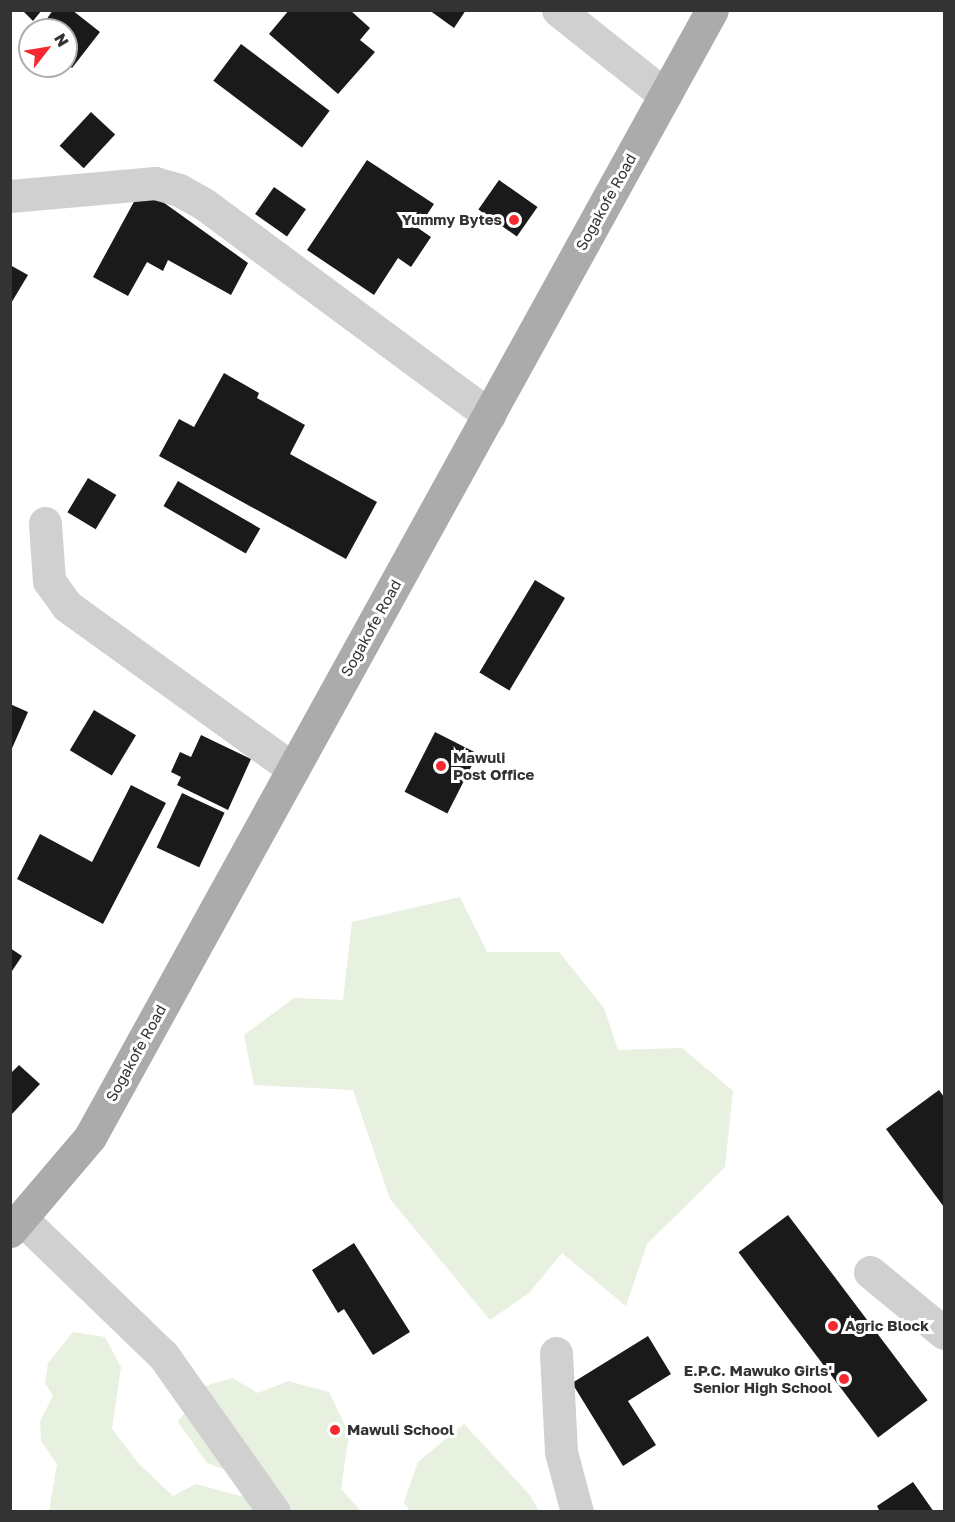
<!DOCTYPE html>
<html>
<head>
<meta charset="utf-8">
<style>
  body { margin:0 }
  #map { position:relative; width:955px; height:1522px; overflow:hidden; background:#fff; font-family:"Golos Text",sans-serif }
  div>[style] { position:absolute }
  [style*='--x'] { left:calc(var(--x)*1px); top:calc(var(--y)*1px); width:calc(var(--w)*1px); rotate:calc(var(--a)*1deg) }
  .green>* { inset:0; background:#e8f0e0 }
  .building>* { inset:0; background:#1a1a1a; transform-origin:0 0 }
  .minor>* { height:33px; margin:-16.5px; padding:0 16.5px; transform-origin:16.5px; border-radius:16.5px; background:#d0d0d0 }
  .major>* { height:33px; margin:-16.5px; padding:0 16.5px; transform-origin:16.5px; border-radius:16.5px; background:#ababab }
  .dots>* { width:16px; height:16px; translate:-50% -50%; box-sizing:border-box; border:3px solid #fff; border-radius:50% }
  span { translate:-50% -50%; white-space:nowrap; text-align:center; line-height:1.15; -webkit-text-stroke:6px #fff; paint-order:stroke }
  .street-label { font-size:15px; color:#333 }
  .poi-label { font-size:15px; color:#333; font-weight:700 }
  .right { translate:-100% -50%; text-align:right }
  .left { translate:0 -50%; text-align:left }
  .frame { position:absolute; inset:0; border:12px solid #333; pointer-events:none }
  .north { position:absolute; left:18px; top:18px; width:60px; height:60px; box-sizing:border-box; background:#fff; border:2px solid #adadad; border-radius:50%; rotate:59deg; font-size:16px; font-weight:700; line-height:24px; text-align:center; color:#333 }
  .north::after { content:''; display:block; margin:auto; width:21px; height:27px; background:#f62931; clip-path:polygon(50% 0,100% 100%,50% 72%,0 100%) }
</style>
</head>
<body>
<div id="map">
  <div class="green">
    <i style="clip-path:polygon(460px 897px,487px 952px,559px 952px,604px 1008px,618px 1050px,682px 1048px,733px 1091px,725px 1167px,647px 1244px,626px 1306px,562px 1253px,529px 1293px,490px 1320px,390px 1199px,353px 1090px,254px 1085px,244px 1035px,294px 998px,343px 1000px,352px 922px)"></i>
    <i style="clip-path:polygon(73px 1332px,105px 1337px,121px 1367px,112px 1429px,138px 1463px,173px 1496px,196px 1484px,247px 1498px,252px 1480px,207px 1463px,178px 1422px,202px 1387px,232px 1378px,258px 1393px,288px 1381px,329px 1392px,349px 1434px,341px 1489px,361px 1511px,49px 1511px,57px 1464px,41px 1441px,40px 1421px,53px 1396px,45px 1383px,48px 1363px)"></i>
    <i style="clip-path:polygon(464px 1424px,529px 1494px,539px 1511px,410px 1511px,404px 1502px,418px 1462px)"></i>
  </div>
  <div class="building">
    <i style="clip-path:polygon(22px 10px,42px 10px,33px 21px)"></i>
    <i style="clip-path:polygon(53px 10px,72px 10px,100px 32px,72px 68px,66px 63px,66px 30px,39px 30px)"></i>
    <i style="clip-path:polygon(289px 10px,350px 10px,370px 28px,360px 40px,375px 52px,338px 94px,269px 34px)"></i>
    <i style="clip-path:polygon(429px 10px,466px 10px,454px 28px)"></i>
    <i style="left:241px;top:44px;width:111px;height:46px;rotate:37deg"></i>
    <i style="left:91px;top:112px;width:33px;height:46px;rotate:43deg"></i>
    <i style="clip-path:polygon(367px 160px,434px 204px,418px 228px,431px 237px,411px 267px,398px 258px,374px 295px,307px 250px)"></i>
    <i style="left:499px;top:180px;width:47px;height:36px;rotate:35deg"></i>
    <i style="clip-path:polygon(142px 187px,248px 263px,231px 295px,168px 260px,163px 271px,147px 262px,128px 296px,93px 277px)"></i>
    <i style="left:274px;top:187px;width:39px;height:33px;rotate:35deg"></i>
    <i style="clip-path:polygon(10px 265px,28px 275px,10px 305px)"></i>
    <i style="clip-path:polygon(224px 373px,259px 393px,257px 398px,305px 425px,290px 454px,377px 502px,346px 559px,159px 456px,179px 419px,194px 427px)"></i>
    <i style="left:88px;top:478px;width:33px;height:40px;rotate:31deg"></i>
    <i style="left:178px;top:481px;width:95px;height:29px;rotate:30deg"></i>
    <i style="left:535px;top:580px;width:35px;height:108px;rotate:31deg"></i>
    <i style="clip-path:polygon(10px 704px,28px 712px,10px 753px)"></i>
    <i style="left:94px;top:710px;width:49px;height:47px;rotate:31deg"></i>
    <i style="left:435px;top:732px;width:48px;height:67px;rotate:27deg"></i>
    <i style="clip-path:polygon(201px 735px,251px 759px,228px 810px,177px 785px,181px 777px,171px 772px,180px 752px,191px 757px)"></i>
    <i style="clip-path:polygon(131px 785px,166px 803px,103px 924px,17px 879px,40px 834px,92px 862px)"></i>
    <i style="left:182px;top:793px;width:47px;height:60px;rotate:25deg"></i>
    <i style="clip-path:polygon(10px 948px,22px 956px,10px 974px)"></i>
    <i style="clip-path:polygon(19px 1065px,40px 1084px,12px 1114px,10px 1074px)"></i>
    <i style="clip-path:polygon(939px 1090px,944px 1097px,944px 1207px,886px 1129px)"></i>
    <i style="left:788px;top:1215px;width:232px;height:62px;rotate:53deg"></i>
    <i style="clip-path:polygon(354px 1243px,410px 1332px,373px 1355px,344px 1309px,338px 1313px,312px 1270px)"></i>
    <i style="clip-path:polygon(648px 1336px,671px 1374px,628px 1401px,656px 1445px,623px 1466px,572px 1383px)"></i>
    <i style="clip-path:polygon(913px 1482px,934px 1512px,880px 1512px,877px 1506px)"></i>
  </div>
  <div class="minor">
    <i style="--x:558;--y:10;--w:137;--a:38.5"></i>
    <i style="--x:10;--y:196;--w:146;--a:-5.1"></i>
    <i style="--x:155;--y:183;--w:25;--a:16"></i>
    <i style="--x:179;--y:190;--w:29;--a:29"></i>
    <i style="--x:204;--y:204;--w:355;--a:36.5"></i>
    <i style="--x:45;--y:523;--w:58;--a:86.1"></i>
    <i style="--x:49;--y:581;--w:31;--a:54"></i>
    <i style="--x:67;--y:606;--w:279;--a:35.8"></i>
    <i style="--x:23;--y:1220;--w:194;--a:44"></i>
    <i style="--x:163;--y:1355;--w:192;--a:54.7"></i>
    <i style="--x:870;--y:1272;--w:96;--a:39.5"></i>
    <i style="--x:556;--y:1353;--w:99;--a:87.1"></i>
    <i style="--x:561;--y:1452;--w:62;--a:75.1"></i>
  </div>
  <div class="major">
    <i style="--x:10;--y:1231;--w:123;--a:-49.6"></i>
    <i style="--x:90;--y:1137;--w:1287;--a:-61.11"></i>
  </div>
  <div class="dots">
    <i style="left:514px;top:220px;background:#f62931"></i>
    <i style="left:441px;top:766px;background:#f62931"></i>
    <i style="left:833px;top:1326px;background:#f62931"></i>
    <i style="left:844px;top:1379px;background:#f62931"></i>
    <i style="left:335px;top:1430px;background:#f62931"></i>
  </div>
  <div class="street-label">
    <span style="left:606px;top:202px;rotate:-61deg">Sogakofe Road</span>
    <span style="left:371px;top:628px;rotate:-61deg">Sogakofe Road</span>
    <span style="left:136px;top:1053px;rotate:-61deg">Sogakofe Road</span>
  </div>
  <div class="poi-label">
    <span class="right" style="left:502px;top:220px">Yummy Bytes</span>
    <span class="left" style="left:453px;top:766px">Mawuli<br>Post Office</span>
    <span class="left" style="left:845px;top:1326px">Agric Block</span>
    <span class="right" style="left:832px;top:1379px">E.P.C. Mawuko Girls'<br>Senior High School</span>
    <span class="left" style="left:347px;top:1430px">Mawuli School</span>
  </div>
  <div class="frame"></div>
  <div class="north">N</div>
</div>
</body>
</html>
